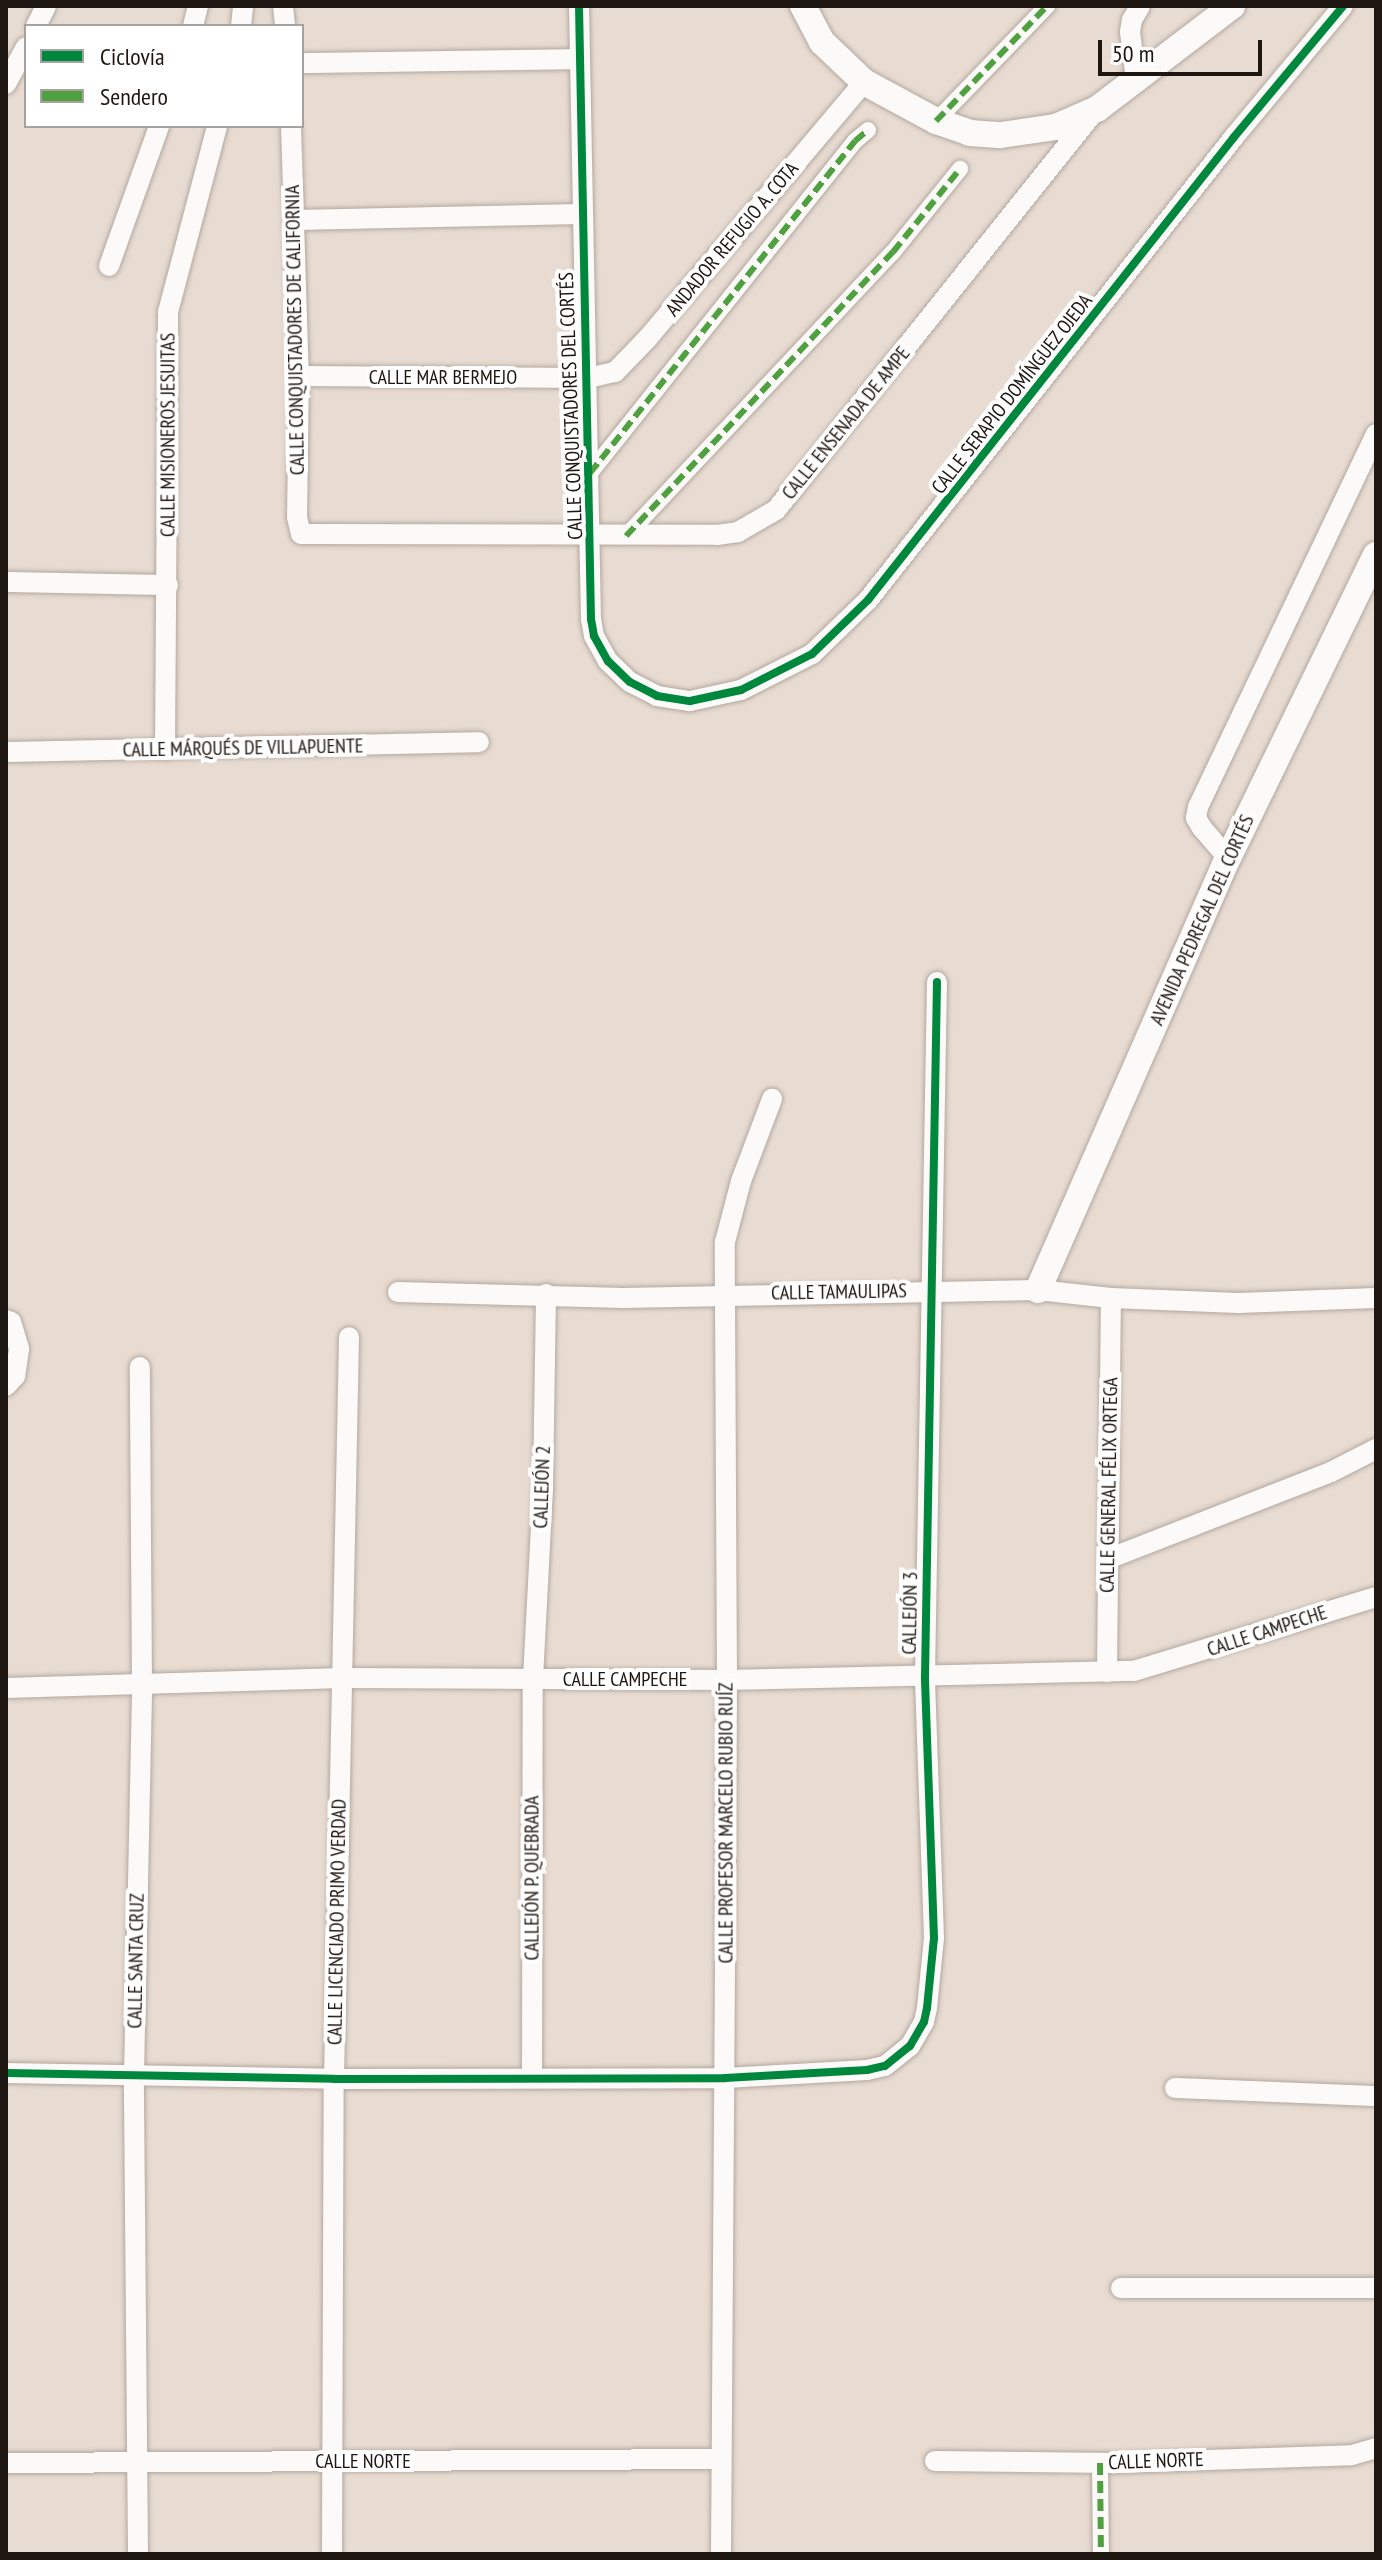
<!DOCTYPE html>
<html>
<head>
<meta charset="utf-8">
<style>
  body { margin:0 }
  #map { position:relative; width:1382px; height:2560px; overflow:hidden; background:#e8dbd1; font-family:"PT Sans Narrow",sans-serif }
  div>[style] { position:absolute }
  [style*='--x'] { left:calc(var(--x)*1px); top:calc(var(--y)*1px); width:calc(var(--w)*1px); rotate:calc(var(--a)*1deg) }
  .roads { filter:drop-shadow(0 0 2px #b2a8a0) drop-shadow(0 0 2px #b2a8a0) }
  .pedestrian>* { height:16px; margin:-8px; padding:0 8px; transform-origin:8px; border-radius:8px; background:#fcfaf8 }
  .minor>* { height:20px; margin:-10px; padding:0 10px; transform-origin:10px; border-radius:10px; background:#fcfaf8 }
  .tertiary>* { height:26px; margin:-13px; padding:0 13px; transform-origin:13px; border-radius:13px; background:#fcfaf8 }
  .quiet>* { height:6px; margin-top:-3px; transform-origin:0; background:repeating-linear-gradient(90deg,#4fa13f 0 12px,transparent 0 18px) }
  .cycleway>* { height:8px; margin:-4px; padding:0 4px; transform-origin:4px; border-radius:4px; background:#00873e }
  span { translate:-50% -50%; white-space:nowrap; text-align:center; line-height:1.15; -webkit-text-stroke:8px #fff; paint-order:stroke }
  .street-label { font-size:20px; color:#1e1610 }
  .frame { position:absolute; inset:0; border:8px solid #1e1610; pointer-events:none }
  .legend { position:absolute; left:24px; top:24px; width:280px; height:104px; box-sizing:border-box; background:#fff; border:2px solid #a5a29f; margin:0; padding:10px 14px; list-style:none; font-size:24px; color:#1e1610 }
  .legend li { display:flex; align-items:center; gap:16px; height:40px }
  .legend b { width:40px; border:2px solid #a5a29f }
  .scale { position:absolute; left:1098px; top:40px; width:164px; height:36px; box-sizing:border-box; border:4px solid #1e1610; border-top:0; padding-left:10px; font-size:24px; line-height:28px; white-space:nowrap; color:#1e1610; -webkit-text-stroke:6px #fff; paint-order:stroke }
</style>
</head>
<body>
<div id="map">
  <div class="roads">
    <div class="pedestrian">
      <i style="--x:936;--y:121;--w:160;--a:-46"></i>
      <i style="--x:590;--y:473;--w:425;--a:-51.4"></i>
      <i style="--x:855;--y:141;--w:17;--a:-40"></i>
      <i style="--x:626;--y:536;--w:390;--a:-46.8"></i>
      <i style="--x:893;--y:252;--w:107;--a:-51.1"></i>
      <i style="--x:1100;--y:2463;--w:91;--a:89.4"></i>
    </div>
    <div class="minor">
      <i style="--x:283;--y:6;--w:20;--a:84"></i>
      <i style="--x:579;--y:6;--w:613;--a:88.88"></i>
      <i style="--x:591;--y:619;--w:17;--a:80"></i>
      <i style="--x:594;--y:636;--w:29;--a:61"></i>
      <i style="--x:608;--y:661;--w:30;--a:44"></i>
      <i style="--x:630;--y:682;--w:30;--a:27"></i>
      <i style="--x:657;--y:696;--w:33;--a:9"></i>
      <i style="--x:690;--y:701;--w:52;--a:-12.2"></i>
      <i style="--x:741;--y:690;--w:80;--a:-26.9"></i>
      <i style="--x:812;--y:654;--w:78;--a:-44"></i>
      <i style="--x:868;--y:600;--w:590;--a:-51.67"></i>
      <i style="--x:1234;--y:137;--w:170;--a:-50.2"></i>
      <i style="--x:36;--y:26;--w:22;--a:-63"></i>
      <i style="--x:193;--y:26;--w:21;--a:-76"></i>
      <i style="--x:241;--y:26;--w:20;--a:-84"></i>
      <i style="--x:302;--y:63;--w:276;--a:-0.8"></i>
      <i style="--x:1136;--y:80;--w:48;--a:-97.1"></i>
      <i style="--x:1130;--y:32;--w:12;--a:-81"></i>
      <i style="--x:1132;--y:20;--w:16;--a:-60"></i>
      <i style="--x:6;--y:84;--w:42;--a:-61.6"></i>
      <i style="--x:291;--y:126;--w:250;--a:88.2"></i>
      <i style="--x:299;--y:376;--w:141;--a:90.8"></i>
      <i style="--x:297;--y:517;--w:17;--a:77"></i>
      <i style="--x:301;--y:534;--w:416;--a:0.1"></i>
      <i style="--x:717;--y:535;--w:21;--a:-8"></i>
      <i style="--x:738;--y:532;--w:44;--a:-30.1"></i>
      <i style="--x:776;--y:510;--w:509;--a:-51.38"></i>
      <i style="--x:294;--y:220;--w:288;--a:-1.2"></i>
      <i style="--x:109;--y:266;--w:149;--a:-70.3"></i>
      <i style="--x:299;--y:376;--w:289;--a:0.4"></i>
      <i style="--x:588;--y:378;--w:28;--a:-13"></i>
      <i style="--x:615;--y:372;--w:46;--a:-45.9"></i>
      <i style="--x:647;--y:339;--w:336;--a:-49.8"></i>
      <i style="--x:6;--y:582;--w:162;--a:1.1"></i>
      <i style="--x:165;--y:750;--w:438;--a:-89.6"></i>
      <i style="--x:168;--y:312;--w:192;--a:-75.2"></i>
      <i style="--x:6;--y:752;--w:473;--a:-1.2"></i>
      <i style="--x:1228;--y:858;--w:40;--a:-131"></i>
      <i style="--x:1202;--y:828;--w:12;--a:-121"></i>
      <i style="--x:1196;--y:818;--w:11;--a:-80"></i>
      <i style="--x:1198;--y:807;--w:413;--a:-64.5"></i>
      <i style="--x:398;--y:1292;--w:225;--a:1.5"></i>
      <i style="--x:623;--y:1298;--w:415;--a:-1.1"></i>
      <i style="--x:1038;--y:1290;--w:73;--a:6.3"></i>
      <i style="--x:1111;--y:1298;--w:127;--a:2.3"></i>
      <i style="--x:1238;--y:1303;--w:138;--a:-2.1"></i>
      <i style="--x:6;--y:1320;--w:5;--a:22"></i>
      <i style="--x:11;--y:1322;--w:28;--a:73"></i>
      <i style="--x:19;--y:1349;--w:27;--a:98"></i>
      <i style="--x:15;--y:1376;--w:13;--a:132"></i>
      <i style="--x:1108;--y:1559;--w:239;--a:-21.3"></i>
      <i style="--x:1331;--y:1472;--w:51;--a:-27.1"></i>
      <i style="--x:1107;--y:1672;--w:374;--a:-89.4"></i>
      <i style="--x:6;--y:1688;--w:337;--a:-1.7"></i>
      <i style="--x:343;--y:1678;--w:384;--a:0.3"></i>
      <i style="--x:727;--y:1680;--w:407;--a:-1.3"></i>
      <i style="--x:1134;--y:1671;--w:253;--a:-17"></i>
      <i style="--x:6;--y:2073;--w:328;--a:1"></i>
      <i style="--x:334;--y:2079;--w:391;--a:-0.1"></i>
      <i style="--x:725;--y:2078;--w:142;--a:-3.2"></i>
      <i style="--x:867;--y:2070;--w:18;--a:-13"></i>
      <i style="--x:885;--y:2066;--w:32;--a:-39"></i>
      <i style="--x:910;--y:2046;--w:28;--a:-60"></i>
      <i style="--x:924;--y:2022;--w:14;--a:-78"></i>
      <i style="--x:927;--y:2008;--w:70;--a:-84.3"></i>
      <i style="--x:934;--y:1938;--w:262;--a:-92"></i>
      <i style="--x:925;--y:1676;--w:694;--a:-89.01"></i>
      <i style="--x:532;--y:2078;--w:399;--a:-89.9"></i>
      <i style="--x:533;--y:1679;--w:193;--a:-87"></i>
      <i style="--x:543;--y:1486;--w:192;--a:-89.1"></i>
      <i style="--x:1175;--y:2088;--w:201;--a:2.3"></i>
      <i style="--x:1121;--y:2288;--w:255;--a:0"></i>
      <i style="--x:935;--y:2461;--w:181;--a:0.6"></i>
      <i style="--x:1116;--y:2463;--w:236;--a:-1.9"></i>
      <i style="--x:1352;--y:2455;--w:25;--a:-16"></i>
      <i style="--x:6;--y:2463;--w:713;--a:-0.32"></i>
      <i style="--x:138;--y:2554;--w:479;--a:-90.5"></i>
      <i style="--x:134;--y:2075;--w:391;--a:-88.8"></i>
      <i style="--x:142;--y:1684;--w:317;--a:-90.4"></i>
      <i style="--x:332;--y:2554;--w:475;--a:-89.8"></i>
      <i style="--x:334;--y:2079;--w:742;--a:-88.84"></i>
      <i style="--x:721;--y:2554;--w:874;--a:-89.61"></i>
      <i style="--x:727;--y:1680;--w:438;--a:-90.3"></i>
      <i style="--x:725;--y:1242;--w:63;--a:-75.3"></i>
      <i style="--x:741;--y:1181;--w:88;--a:-69.3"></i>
    </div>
    <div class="tertiary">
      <i style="--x:803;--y:6;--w:41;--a:62.2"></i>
      <i style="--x:822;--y:42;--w:58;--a:43.6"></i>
      <i style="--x:864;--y:82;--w:82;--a:28.4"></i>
      <i style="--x:936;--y:121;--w:36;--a:19"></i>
      <i style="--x:970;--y:133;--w:31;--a:4"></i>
      <i style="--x:1001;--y:135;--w:56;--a:-8.3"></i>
      <i style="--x:1056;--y:127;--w:45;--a:-23.7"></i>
      <i style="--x:1097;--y:109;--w:170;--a:-37.3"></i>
      <i style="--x:1038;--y:1290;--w:472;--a:-66.3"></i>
      <i style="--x:1228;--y:858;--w:337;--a:-64"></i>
    </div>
  </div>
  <div class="quiet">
    <i style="--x:936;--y:121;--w:160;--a:-46"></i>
    <i style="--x:590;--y:473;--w:425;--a:-51.4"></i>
    <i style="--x:855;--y:141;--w:17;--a:-40"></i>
    <i style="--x:626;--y:536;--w:390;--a:-46.8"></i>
    <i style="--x:893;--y:252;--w:107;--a:-51.1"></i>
    <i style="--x:1100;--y:2463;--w:91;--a:89.4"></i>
  </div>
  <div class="cycleway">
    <i style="--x:579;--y:6;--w:613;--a:88.88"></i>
    <i style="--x:591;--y:619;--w:17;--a:80"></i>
    <i style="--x:594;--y:636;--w:29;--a:61"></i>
    <i style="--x:608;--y:661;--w:30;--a:44"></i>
    <i style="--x:630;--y:682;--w:30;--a:27"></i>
    <i style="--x:657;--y:696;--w:33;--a:9"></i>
    <i style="--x:690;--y:701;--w:52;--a:-12.2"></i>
    <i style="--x:741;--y:690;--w:80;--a:-26.9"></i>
    <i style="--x:812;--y:654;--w:78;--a:-44"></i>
    <i style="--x:868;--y:600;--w:590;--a:-51.67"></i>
    <i style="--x:1234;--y:137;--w:170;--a:-50.2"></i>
    <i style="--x:6;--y:2073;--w:328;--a:1"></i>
    <i style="--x:334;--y:2079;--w:391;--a:-0.1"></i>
    <i style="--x:725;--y:2078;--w:142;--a:-3.2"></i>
    <i style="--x:867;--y:2070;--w:18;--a:-13"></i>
    <i style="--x:885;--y:2066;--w:32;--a:-39"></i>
    <i style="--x:910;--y:2046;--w:28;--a:-60"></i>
    <i style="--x:924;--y:2022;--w:14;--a:-78"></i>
    <i style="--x:927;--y:2008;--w:70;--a:-84.3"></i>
    <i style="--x:934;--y:1938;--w:262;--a:-92"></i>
    <i style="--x:925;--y:1676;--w:694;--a:-89.01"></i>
  </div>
  <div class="street-label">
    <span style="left:732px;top:239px;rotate:-50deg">ANDADOR REFUGIO A. COTA</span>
    <span style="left:295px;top:330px;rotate:-91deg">CALLE CONQUISTADORES DE CALIFORNIA</span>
    <span style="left:443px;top:377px">CALLE MAR BERMEJO</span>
    <span style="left:1012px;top:394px;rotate:-52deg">CALLE SERAPIO DOMÍNGUEZ OJEDA</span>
    <span style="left:571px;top:406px;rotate:-92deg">CALLE CONQUISTADORES DEL CORTÉS</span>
    <span style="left:846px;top:423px;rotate:-51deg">CALLE ENSENADA DE AMPE</span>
    <span style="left:168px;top:435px;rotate:-90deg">CALLE MISIONEROS JESUITAS</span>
    <span style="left:243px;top:748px;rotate:-1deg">CALLE MÁRQUÉS DE VILLAPUENTE</span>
    <span style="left:1202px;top:920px;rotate:-66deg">AVENIDA PEDREGAL DEL CORTÉS</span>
    <span style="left:839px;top:1292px;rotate:-1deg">CALLE TAMAULIPAS</span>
    <span style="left:1109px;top:1485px;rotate:-89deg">CALLE GENERAL FÉLIX ORTEGA</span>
    <span style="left:542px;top:1487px;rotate:-88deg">CALLEJÓN 2</span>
    <span style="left:910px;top:1613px;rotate:-89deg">CALLEJÓN 3</span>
    <span style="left:1267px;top:1631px;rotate:-18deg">CALLE CAMPECHE</span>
    <span style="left:625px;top:1679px">CALLE CAMPECHE</span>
    <span style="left:726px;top:1823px;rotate:-90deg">CALLE PROFESOR MARCELO RUBIO RUÍZ</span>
    <span style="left:532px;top:1878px;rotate:-90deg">CALLEJÓN P. QUEBRADA</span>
    <span style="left:337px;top:1922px;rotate:-89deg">CALLE LICENCIADO PRIMO VERDAD</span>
    <span style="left:136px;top:1961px;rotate:-89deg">CALLE SANTA CRUZ</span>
    <span style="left:363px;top:2461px">CALLE NORTE</span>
    <span style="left:1156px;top:2461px;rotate:-2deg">CALLE NORTE</span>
  </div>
  <div class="frame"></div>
  <ul class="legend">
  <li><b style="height:10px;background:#00873e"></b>Ciclovía</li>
  <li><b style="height:10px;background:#4fa13f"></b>Sendero</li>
  </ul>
  <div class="scale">50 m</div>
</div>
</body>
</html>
